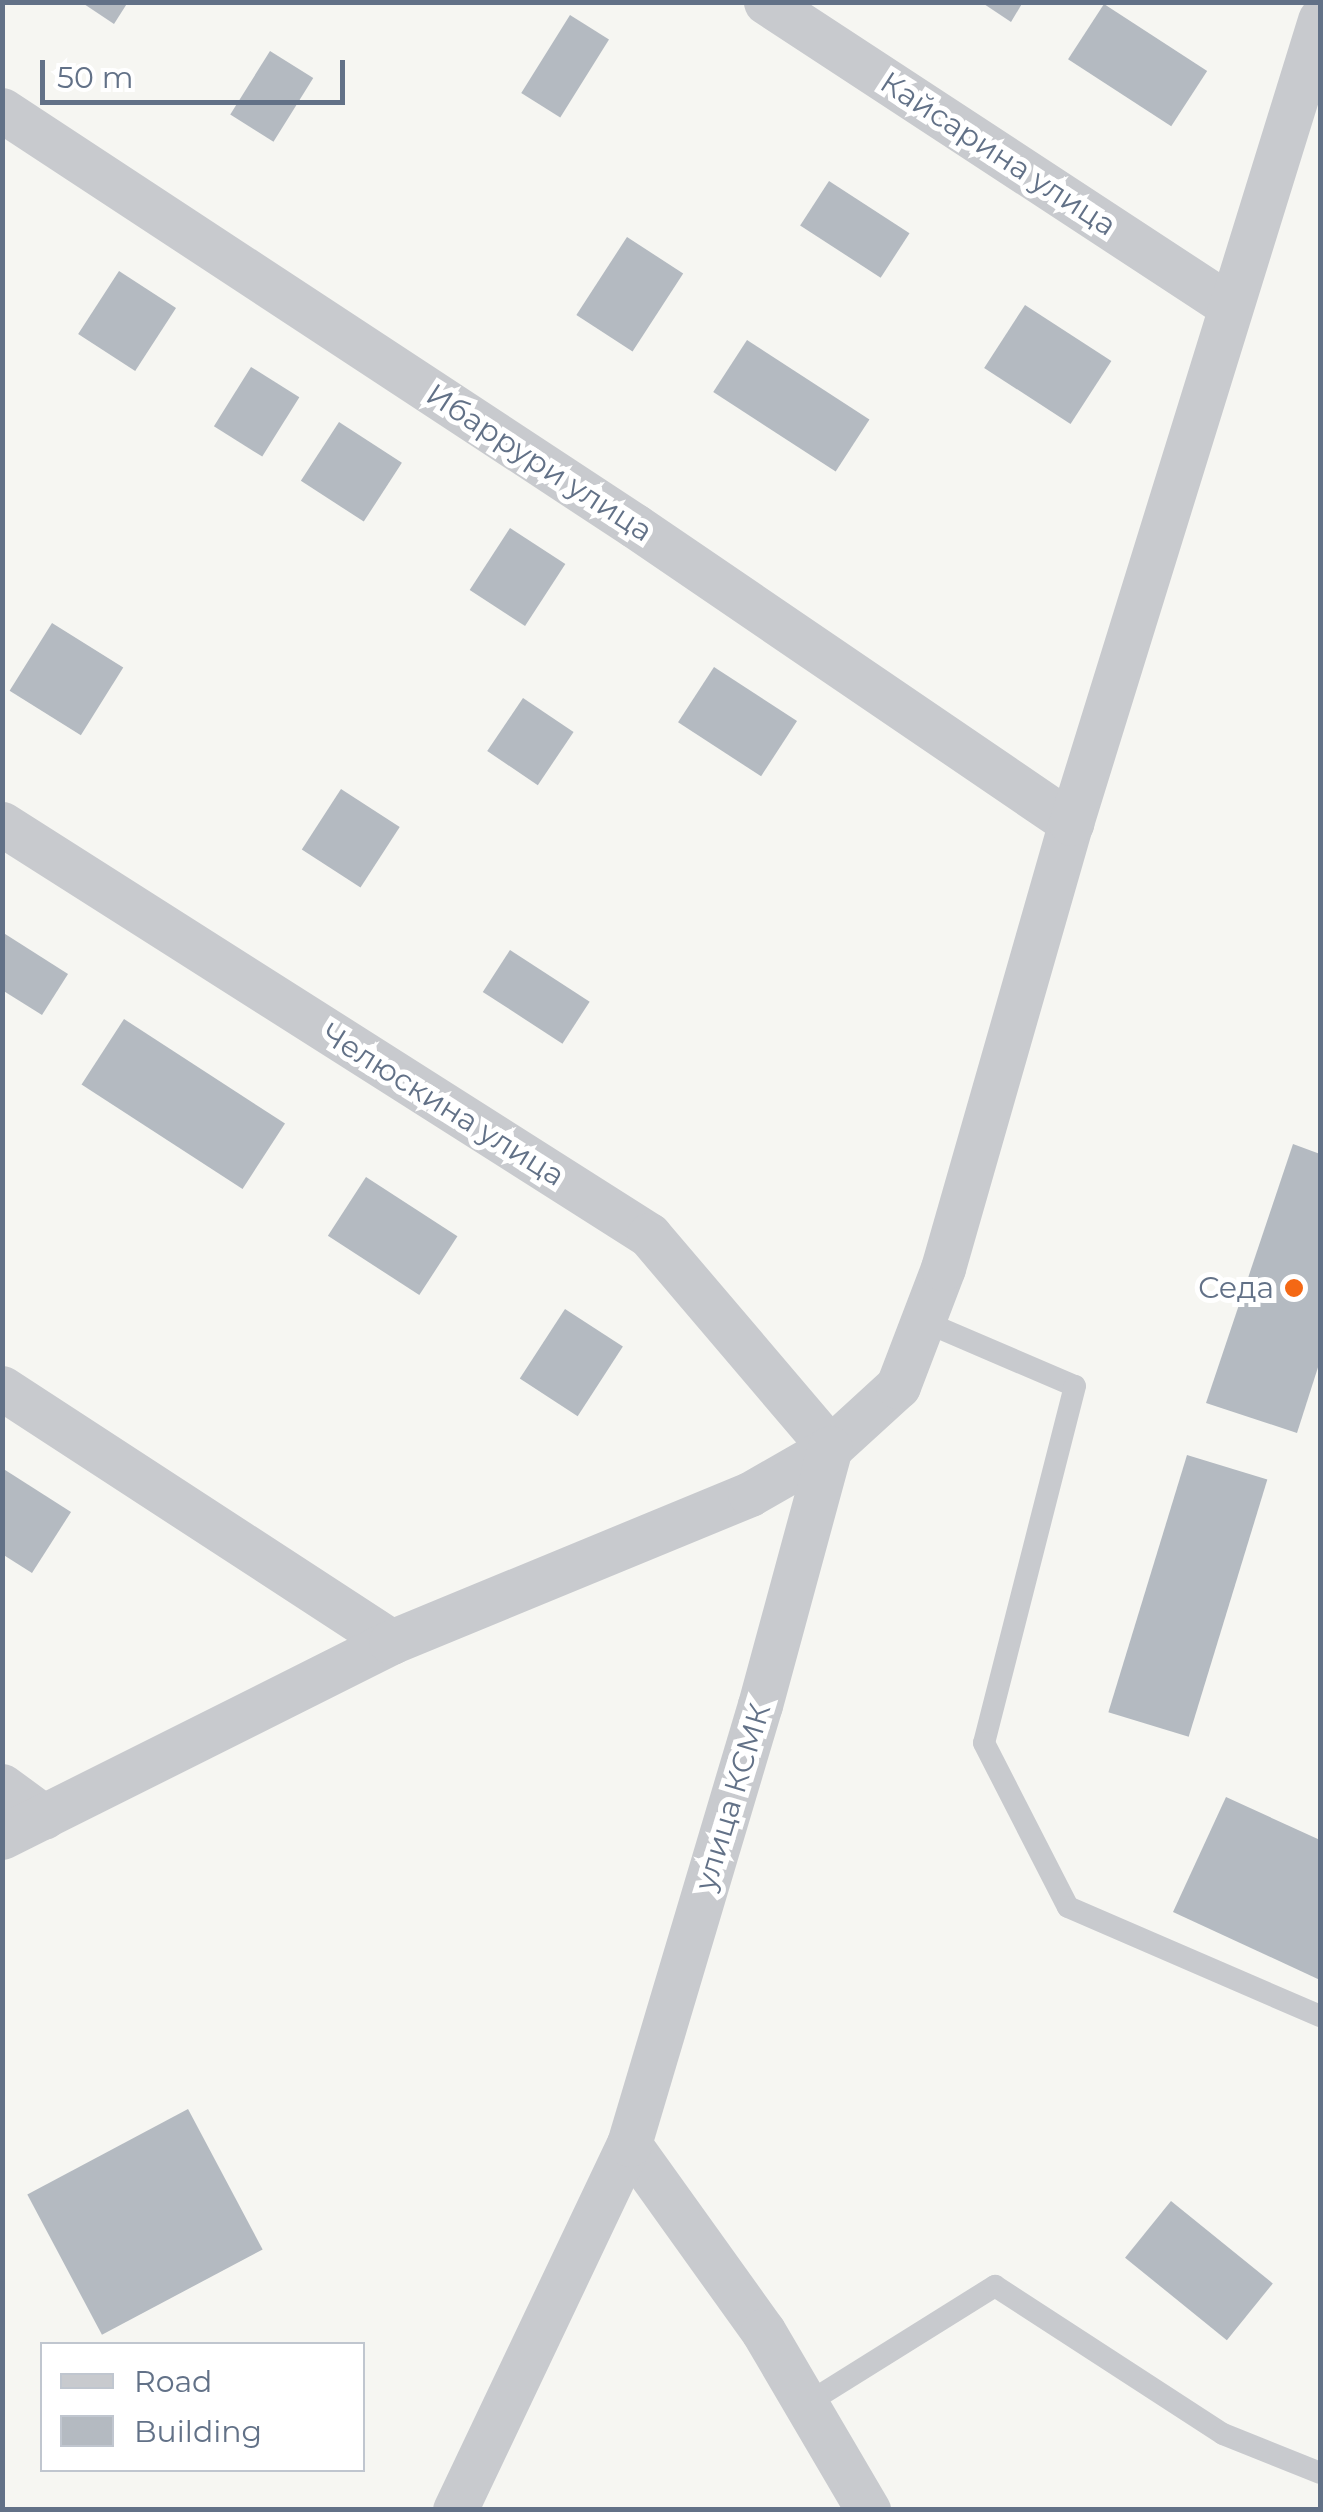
<!DOCTYPE html>
<html>
<head>
<meta charset="utf-8">
<style>
  body { margin:0 }
  #map { position:relative; width:1323px; height:2512px; overflow:hidden; background:#f6f6f2; font-family:Montserrat,sans-serif }
  div>[style] { position:absolute }
  [style*='--x'] { left:calc(var(--x)*1px); top:calc(var(--y)*1px); width:calc(var(--w)*1px); rotate:calc(var(--a)*1deg) }
  .building>* { inset:0; background:#b4bac1; transform-origin:0 0 }
  .lane>* { height:22px; margin:-11px; padding:0 11px; transform-origin:11px; border-radius:11px; background:#c8cace }
  .street>* { height:45px; margin:-22.5px; padding:0 22.5px; transform-origin:22.5px; border-radius:22.5px; background:#c8cace }
  .dots>* { width:28px; height:28px; translate:-50% -50%; box-sizing:border-box; border:5px solid #fff; border-radius:50% }
  span { translate:-50% -50%; white-space:nowrap; text-align:center; line-height:1.15; -webkit-text-stroke:10px #fff; paint-order:stroke }
  .street-label { font-size:30px; color:#627187 }
  .poi-label { font-size:30px; color:#627187 }
  .right { translate:-100% -50%; text-align:right }
  .frame { position:absolute; inset:0; border:5px solid #627187; pointer-events:none }
  .legend { position:absolute; left:40px; top:2342px; width:325px; height:130px; box-sizing:border-box; background:#fff; border:2px solid #c0c6cf; margin:0; padding:12px 18px; list-style:none; font-size:30px; color:#627187 }
  .legend li { display:flex; align-items:center; gap:20px; height:50px }
  .legend b { width:50px; border:2px solid #c0c6cf }
  .scale { position:absolute; left:40px; top:60px; width:305px; height:45px; box-sizing:border-box; border:5px solid #627187; border-top:0; padding-left:12px; font-size:30px; line-height:35px; white-space:nowrap; color:#627187; -webkit-text-stroke:8px #fff; paint-order:stroke }
</style>
</head>
<body>
<div id="map">
  <div class="building">
    <i style="clip-path:polygon(81px 2px,128px 2px,114px 24px)"></i>
    <i style="clip-path:polygon(981px 2px,1023px 2px,1011px 22px)"></i>
    <i style="left:1104px;top:4px;width:123px;height:66px;rotate:33deg"></i>
    <i style="left:570px;top:15px;width:46px;height:92px;rotate:32deg"></i>
    <i style="left:270px;top:51px;width:51px;height:75px;rotate:32deg"></i>
    <i style="left:829px;top:181px;width:96px;height:53px;rotate:33deg"></i>
    <i style="left:627px;top:237px;width:67px;height:93px;rotate:33deg"></i>
    <i style="left:119px;top:271px;width:68px;height:75px;rotate:33deg"></i>
    <i style="left:1025px;top:305px;width:103px;height:75px;rotate:33deg"></i>
    <i style="left:747px;top:340px;width:146px;height:62px;rotate:33deg"></i>
    <i style="left:251px;top:367px;width:57px;height:70px;rotate:32deg"></i>
    <i style="left:339px;top:422px;width:75px;height:70px;rotate:33deg"></i>
    <i style="left:510px;top:528px;width:66px;height:74px;rotate:33deg"></i>
    <i style="left:52px;top:623px;width:84px;height:80px;rotate:32deg"></i>
    <i style="left:714px;top:667px;width:99px;height:66px;rotate:33deg"></i>
    <i style="left:523px;top:698px;width:61px;height:64px;rotate:34deg"></i>
    <i style="left:341px;top:789px;width:70px;height:72px;rotate:33deg"></i>
    <i style="clip-path:polygon(2px 932px,68px 974px,42px 1015px,2px 990px)"></i>
    <i style="left:510px;top:950px;width:95px;height:50px;rotate:33deg"></i>
    <i style="left:124px;top:1019px;width:192px;height:78px;rotate:33deg"></i>
    <i style="clip-path:polygon(1293px 1144px,1320px 1154px,1320px 1361px,1297px 1433px,1206px 1403px)"></i>
    <i style="left:366px;top:1177px;width:109px;height:70px;rotate:33deg"></i>
    <i style="left:565px;top:1309px;width:69px;height:83px;rotate:33deg"></i>
    <i style="left:1187px;top:1455px;width:84px;height:269px;rotate:17deg"></i>
    <i style="clip-path:polygon(2px 1468px,71px 1512px,32px 1573px,2px 1554px)"></i>
    <i style="clip-path:polygon(1226px 1797px,1320px 1840px,1320px 1980px,1173px 1912px)"></i>
    <i style="left:188px;top:2109px;width:159px;height:182px;rotate:62deg"></i>
    <i style="left:1171px;top:2201px;width:131px;height:73px;rotate:39deg"></i>
  </div>
  <div class="lane">
    <i style="--x:923;--y:1321;--w:165;--a:23.2"></i>
    <i style="--x:1075;--y:1386;--w:368;--a:104.3"></i>
    <i style="--x:984;--y:1743;--w:184;--a:62.9"></i>
    <i style="--x:1068;--y:1907;--w:275;--a:23.4"></i>
    <i style="--x:806;--y:2404;--w:223;--a:-32"></i>
    <i style="--x:995;--y:2286;--w:272;--a:33"></i>
    <i style="--x:1223;--y:2434;--w:105;--a:21.9"></i>
  </div>
  <div class="street">
    <i style="--x:766;--y:2;--w:555;--a:33.23"></i>
    <i style="--x:2;--y:110;--w:757;--a:33.31"></i>
    <i style="--x:635;--y:526;--w:528;--a:34.26"></i>
    <i style="--x:2;--y:824;--w:767;--a:32.43"></i>
    <i style="--x:649;--y:1235;--w:280;--a:49.6"></i>
    <i style="--x:2;--y:1388;--w:465;--a:33.1"></i>
    <i style="--x:2;--y:1786;--w:52;--a:36.4"></i>
    <i style="--x:2;--y:1837;--w:435;--a:-26.6"></i>
    <i style="--x:391;--y:1642;--w:388;--a:-22.4"></i>
    <i style="--x:750;--y:1494;--w:92;--a:-29.9"></i>
    <i style="--x:830;--y:1448;--w:92;--a:-42.4"></i>
    <i style="--x:898;--y:1386;--w:126;--a:-69.1"></i>
    <i style="--x:943;--y:1268;--w:463;--a:-74"></i>
    <i style="--x:1071;--y:823;--w:841;--a:-72.77"></i>
    <i style="--x:629;--y:2144;--w:230;--a:54.4"></i>
    <i style="--x:763;--y:2331;--w:208;--a:59.6"></i>
    <i style="--x:455;--y:2510;--w:405;--a:-64.6"></i>
    <i style="--x:629;--y:2144;--w:458;--a:-73.4"></i>
    <i style="--x:760;--y:1705;--w:266;--a:-74.8"></i>
  </div>
  <div class="dots">
    <i style="left:1294px;top:1288px;background:#f46814"></i>
  </div>
  <div class="street-label">
    <span style="left:998px;top:154px;rotate:33deg">Кайсарина улица</span>
    <span style="left:539px;top:463px;rotate:33deg">Ибаррури улица</span>
    <span style="left:443px;top:1105px;rotate:32deg">Челюскина улица</span>
    <span style="left:733px;top:1797px;rotate:-73deg">улица КСМК</span>
  </div>
  <div class="poi-label">
    <span class="right" style="left:1274px;top:1288px">Седа</span>
  </div>
  <div class="frame"></div>
  <ul class="legend">
  <li><b style="height:12px;background:#c8cace"></b>Road</li>
  <li><b style="height:28px;background:#b4bac1"></b>Building</li>
  </ul>
  <div class="scale">50 m</div>
</div>
</body>
</html>
